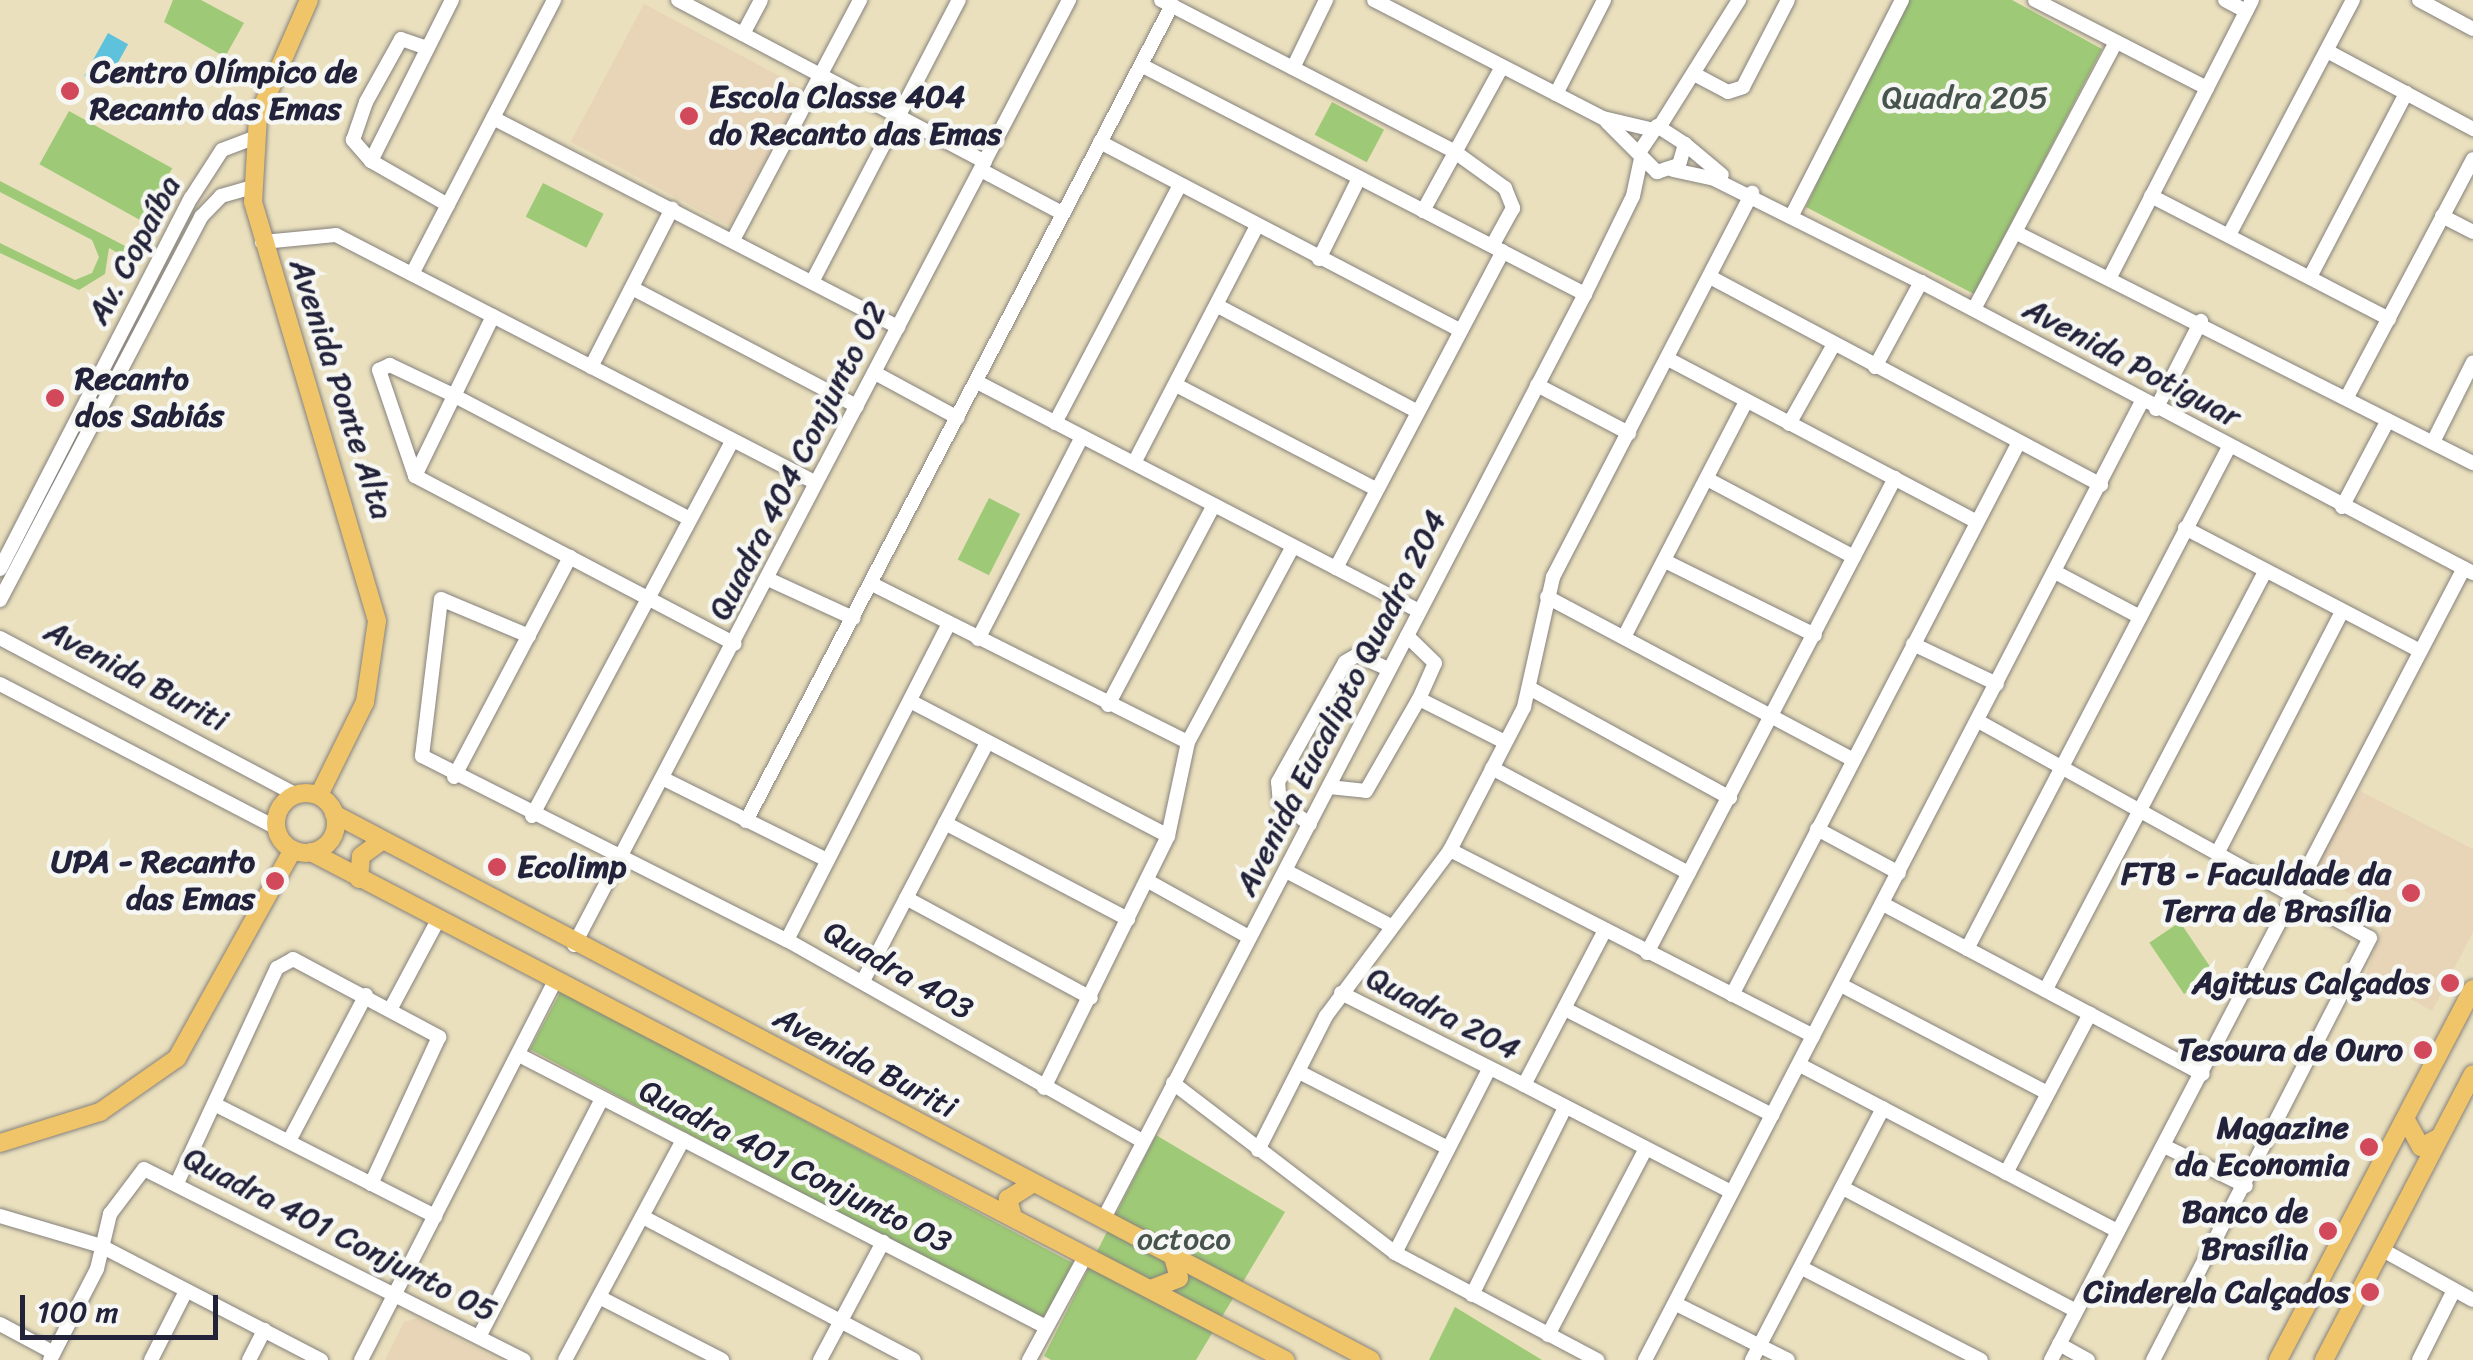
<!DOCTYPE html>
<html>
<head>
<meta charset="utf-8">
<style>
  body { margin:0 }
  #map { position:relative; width:2473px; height:1360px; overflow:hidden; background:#eae0be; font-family:Sriracha,sans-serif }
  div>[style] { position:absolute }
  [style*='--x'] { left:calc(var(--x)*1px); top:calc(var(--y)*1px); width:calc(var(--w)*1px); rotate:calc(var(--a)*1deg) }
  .built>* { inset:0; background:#e8d4b7; transform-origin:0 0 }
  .green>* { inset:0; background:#9eca77; transform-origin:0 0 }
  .water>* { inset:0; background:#5fc2dd; transform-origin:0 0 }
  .roads { filter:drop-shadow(0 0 2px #86817c) drop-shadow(0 0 2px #86817c) }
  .minor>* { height:14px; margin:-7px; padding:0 7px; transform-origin:7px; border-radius:7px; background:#fff }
  .major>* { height:18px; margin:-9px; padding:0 9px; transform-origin:9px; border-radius:9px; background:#f0c469 }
  .major>.ring { margin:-9px; padding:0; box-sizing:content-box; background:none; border:18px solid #f0c469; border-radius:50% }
  .dots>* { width:28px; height:28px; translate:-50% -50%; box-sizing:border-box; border:5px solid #f6f6f2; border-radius:50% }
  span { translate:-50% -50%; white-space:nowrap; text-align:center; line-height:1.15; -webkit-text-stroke:9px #f6f6f2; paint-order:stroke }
  .poi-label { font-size:32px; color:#22223b; font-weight:700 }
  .left { translate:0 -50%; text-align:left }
  .right { translate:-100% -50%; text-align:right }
  .park-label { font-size:32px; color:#47544d }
  .street-label { font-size:32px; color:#22223b }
  .scale { position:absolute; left:20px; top:1295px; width:198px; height:45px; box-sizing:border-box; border:5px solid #22223b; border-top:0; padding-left:12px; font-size:30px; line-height:35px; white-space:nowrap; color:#22223b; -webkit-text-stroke:8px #f6f6f2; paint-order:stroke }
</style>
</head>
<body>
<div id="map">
  <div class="built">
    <i style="left:644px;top:4px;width:180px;height:156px;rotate:28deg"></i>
    <i style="clip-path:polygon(2360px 791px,2473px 849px,2473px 932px,2432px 1011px,2366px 974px,2387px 914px,2310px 872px)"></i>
    <i style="clip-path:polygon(417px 1318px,498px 1360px,385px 1360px,404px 1322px)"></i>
  </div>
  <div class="green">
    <i style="clip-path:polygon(173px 0,201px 0,244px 23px,225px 57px,164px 22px)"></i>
    <i style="clip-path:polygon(1903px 0,2012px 0,2102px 49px,1974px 294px,1806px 207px)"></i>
    <i style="left:1332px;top:102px;width:59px;height:37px;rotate:28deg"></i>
    <i style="left:69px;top:111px;width:118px;height:61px;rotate:29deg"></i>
    <i style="clip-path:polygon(0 181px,129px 248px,125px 257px,109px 248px,105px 274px,79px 290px,0 253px,0 243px,75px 280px,92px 273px,99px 257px,92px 240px,0 192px)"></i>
    <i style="left:543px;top:183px;width:68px;height:38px;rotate:27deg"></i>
    <i style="left:989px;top:498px;width:35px;height:69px;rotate:27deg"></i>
    <i style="left:2180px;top:922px;width:62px;height:37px;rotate:56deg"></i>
    <i style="left:561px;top:991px;width:580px;height:66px;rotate:28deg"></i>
    <i style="clip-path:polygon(1156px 1135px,1285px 1212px,1196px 1360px,1051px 1360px,1044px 1356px)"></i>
    <i style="clip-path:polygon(1455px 1307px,1542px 1360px,1429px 1360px)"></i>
  </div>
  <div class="water">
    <i style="left:108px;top:33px;width:23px;height:49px;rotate:29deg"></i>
  </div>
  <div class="roads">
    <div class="minor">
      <i style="--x:678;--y:0;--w:347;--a:27.8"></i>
      <i style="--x:1161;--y:0;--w:331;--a:27.3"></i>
      <i style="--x:1455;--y:152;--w:62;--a:35.8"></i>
      <i style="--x:1505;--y:188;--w:22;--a:68"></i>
      <i style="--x:1513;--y:208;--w:43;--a:118.9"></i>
      <i style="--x:1374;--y:0;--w:258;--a:27.3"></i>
      <i style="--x:1603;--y:118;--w:48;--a:13.2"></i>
      <i style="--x:2035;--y:0;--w:193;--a:27.1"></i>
      <i style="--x:2207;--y:88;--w:99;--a:-62.9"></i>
      <i style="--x:2225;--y:0;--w:24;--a:28"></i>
      <i style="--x:2419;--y:0;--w:61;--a:28.2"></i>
      <i style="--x:743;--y:34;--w:38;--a:-62"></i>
      <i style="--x:2327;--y:51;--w:166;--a:28.1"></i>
      <i style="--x:1141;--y:65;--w:500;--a:27.3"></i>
      <i style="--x:1293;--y:68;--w:76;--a:-64.1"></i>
      <i style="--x:1696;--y:75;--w:36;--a:28"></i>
      <i style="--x:1728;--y:92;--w:16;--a:-18"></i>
      <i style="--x:1743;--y:87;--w:98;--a:-62.7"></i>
      <i style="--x:1556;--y:94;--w:106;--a:-62.9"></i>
      <i style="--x:493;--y:118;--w:456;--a:27.3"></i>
      <i style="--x:1607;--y:122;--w:71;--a:45"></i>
      <i style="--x:1657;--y:172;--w:23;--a:-18"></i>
      <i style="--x:1679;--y:165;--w:22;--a:-74"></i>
      <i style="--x:1685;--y:144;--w:33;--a:-147"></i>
      <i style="--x:1657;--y:126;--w:32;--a:124"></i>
      <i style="--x:1660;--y:126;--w:149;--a:-57.9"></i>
      <i style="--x:1100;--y:142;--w:406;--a:27.6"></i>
      <i style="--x:1685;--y:144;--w:48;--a:40"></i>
      <i style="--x:371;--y:161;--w:28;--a:-131"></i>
      <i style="--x:353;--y:140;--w:40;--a:-71.1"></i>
      <i style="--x:366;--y:102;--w:72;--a:-60.9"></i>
      <i style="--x:401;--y:39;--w:28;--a:19"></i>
      <i style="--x:981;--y:170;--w:92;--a:28"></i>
      <i style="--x:1673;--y:170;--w:40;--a:12"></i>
      <i style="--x:1712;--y:178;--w:233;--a:26.5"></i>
      <i style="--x:1921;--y:282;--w:624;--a:27.8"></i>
      <i style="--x:2151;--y:196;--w:268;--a:27.3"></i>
      <i style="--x:448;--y:205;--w:89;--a:-150.3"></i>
      <i style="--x:371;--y:161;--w:180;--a:-63.3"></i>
      <i style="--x:1423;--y:211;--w:164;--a:-61.3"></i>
      <i style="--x:2442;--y:216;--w:35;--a:27"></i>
      <i style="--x:1791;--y:217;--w:244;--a:-62.9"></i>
      <i style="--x:2017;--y:233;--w:511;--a:26.77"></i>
      <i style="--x:2229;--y:235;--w:266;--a:-62.2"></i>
      <i style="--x:733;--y:240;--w:272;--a:-62.1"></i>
      <i style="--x:262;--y:242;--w:74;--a:-5.4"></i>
      <i style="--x:336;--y:235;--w:540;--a:27.32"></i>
      <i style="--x:1319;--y:259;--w:90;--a:-63.7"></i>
      <i style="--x:2112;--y:273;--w:208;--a:-62.8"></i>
      <i style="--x:412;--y:274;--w:309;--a:-62.6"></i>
      <i style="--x:1710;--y:277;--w:443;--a:28"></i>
      <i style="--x:2310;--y:277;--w:208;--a:-62.4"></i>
      <i style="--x:812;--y:282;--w:318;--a:-62.5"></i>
      <i style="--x:632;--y:288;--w:254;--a:27.7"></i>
      <i style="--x:1218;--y:306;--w:224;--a:27.9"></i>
      <i style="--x:1974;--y:309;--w:302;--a:-62"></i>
      <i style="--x:1668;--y:359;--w:349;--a:27.8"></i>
      <i style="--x:591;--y:367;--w:178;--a:-62.9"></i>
      <i style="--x:1875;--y:367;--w:97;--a:-61.6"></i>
      <i style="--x:875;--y:373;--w:94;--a:28.5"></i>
      <i style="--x:977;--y:382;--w:404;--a:27.4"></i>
      <i style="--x:1336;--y:568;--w:358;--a:-62.2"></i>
      <i style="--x:1176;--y:385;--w:225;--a:27.5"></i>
      <i style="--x:1537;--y:385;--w:104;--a:27.6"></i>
      <i style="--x:2347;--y:397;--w:269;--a:-62.1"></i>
      <i style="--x:2156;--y:409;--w:99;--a:-62.9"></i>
      <i style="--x:1055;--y:423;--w:269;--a:-62.3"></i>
      <i style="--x:1789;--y:424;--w:90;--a:-60.6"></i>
      <i style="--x:2433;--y:442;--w:89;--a:-63.4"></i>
      <i style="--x:1134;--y:463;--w:267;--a:-62.6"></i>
      <i style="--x:415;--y:476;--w:178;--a:-64"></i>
      <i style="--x:1709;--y:480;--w:164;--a:28"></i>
      <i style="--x:2342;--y:507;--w:98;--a:-62.1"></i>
      <i style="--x:690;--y:519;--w:270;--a:-152.4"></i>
      <i style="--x:451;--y:394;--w:68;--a:-154.6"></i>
      <i style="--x:390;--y:365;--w:12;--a:156"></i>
      <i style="--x:379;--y:370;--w:112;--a:71.2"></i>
      <i style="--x:415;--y:476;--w:361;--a:27.7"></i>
      <i style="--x:2185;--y:528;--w:265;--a:27.6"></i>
      <i style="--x:1667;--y:562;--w:165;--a:26.3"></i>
      <i style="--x:1336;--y:568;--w:93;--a:27.4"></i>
      <i style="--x:0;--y:569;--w:417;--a:-62.8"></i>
      <i style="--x:191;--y:198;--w:57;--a:-57.1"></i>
      <i style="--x:222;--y:150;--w:33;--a:-21"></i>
      <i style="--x:2057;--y:573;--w:94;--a:27.9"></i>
      <i style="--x:768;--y:579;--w:94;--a:24.6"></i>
      <i style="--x:872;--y:584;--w:353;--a:26.6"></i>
      <i style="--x:1188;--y:742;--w:222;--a:-61.8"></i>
      <i style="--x:1547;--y:597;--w:345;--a:28"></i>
      <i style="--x:0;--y:600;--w:433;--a:-62.3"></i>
      <i style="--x:201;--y:217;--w:29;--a:-46"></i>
      <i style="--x:221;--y:196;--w:32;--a:-16"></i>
      <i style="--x:529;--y:636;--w:95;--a:-157.2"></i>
      <i style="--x:441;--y:599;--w:158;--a:96.9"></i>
      <i style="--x:422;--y:756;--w:409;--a:26.8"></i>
      <i style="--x:787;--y:940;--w:408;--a:29.5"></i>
      <i style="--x:1624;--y:637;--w:265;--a:-62.6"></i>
      <i style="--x:0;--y:638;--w:336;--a:27.9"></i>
      <i style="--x:978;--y:639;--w:227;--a:-62.8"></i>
      <i style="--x:1913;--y:644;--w:93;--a:25.5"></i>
      <i style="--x:0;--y:684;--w:312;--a:27.5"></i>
      <i style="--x:1531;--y:689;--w:227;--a:28.7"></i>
      <i style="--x:1419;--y:699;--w:96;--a:26.6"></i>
      <i style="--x:910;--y:701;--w:291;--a:27.6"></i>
      <i style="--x:1108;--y:705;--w:226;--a:-62.1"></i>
      <i style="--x:1978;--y:721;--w:448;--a:29"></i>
      <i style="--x:2370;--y:938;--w:475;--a:117.2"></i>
      <i style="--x:1492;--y:768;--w:223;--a:28.1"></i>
      <i style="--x:454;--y:777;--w:249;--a:-62.2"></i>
      <i style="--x:664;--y:779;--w:182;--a:26.4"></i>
      <i style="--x:1329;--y:787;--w:37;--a:6"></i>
      <i style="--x:1366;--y:791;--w:106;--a:-60.1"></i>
      <i style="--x:1419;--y:699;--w:39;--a:-66"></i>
      <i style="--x:1435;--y:663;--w:39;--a:-136"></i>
      <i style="--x:532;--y:816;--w:426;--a:-61.9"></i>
      <i style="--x:746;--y:821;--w:921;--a:-62.43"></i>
      <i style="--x:945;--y:823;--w:207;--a:27.7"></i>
      <i style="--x:1310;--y:824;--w:36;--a:-146"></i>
      <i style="--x:1280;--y:804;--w:22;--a:-95"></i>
      <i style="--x:1278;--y:782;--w:137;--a:-60.8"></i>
      <i style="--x:1345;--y:662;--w:14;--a:-30"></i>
      <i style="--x:1357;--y:655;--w:34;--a:24"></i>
      <i style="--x:1817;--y:829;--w:93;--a:28.2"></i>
      <i style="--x:2220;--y:848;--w:266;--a:-62.7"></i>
      <i style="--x:1450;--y:850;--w:408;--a:27.1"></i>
      <i style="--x:1286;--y:871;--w:119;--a:27.6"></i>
      <i style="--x:1148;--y:881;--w:115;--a:29"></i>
      <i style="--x:906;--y:898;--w:210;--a:28.4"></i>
      <i style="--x:1883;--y:904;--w:362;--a:28"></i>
      <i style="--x:787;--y:940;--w:355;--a:-62.9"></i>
      <i style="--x:574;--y:945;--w:1067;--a:-62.35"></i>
      <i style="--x:1967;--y:949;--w:566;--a:-62.44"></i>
      <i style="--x:1647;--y:953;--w:536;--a:-62.43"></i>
      <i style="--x:863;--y:981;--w:268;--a:-62.5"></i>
      <i style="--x:1841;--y:985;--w:233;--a:27.6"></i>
      <i style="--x:2046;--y:989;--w:472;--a:-62.3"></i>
      <i style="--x:1341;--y:993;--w:205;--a:26.7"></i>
      <i style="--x:1524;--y:1085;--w:175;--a:-62.4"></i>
      <i style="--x:1732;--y:995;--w:621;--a:-62.57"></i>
      <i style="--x:391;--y:1008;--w:100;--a:-61.9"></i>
      <i style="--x:1565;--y:1009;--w:233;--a:27.1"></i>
      <i style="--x:519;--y:1055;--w:593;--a:27.3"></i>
      <i style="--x:1800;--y:1065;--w:358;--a:27.6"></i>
      <i style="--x:1299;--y:1072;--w:165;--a:27"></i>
      <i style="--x:1173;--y:1083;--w:280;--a:37.4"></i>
      <i style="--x:1395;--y:1253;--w:229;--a:27.9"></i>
      <i style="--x:1524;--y:1085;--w:233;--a:27.3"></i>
      <i style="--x:1044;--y:1088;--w:281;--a:-63.8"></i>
      <i style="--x:1168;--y:836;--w:96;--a:-78"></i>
      <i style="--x:216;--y:1105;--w:246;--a:26.9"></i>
      <i style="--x:289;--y:1141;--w:165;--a:-62.2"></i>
      <i style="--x:2164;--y:1146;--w:91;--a:26"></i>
      <i style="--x:1258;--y:1150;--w:150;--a:-63.1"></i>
      <i style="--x:1326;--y:1016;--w:207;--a:-53.2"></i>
      <i style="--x:1450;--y:850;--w:161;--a:-62.6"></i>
      <i style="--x:1524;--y:707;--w:133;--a:-77.4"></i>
      <i style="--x:1553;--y:577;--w:433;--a:-62.6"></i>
      <i style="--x:2006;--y:1173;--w:180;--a:-62.2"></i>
      <i style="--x:178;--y:1181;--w:235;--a:-65.1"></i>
      <i style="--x:277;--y:968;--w:18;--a:-29"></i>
      <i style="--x:293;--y:959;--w:166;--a:28.1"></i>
      <i style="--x:439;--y:1037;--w:162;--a:114.8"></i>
      <i style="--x:1843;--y:1188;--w:263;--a:27.8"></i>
      <i style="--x:0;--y:1216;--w:105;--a:16.5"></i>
      <i style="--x:101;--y:1246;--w:248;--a:27.4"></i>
      <i style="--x:643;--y:1217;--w:306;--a:27.8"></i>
      <i style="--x:1104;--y:1218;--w:1042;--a:-62.5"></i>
      <i style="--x:1585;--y:294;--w:109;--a:-63.9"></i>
      <i style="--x:1633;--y:196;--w:38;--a:-78"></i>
      <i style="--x:2381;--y:1249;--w:105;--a:29"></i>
      <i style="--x:1395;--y:1253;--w:204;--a:-62.9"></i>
      <i style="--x:1802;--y:1268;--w:201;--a:27.2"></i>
      <i style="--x:1472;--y:1295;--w:209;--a:-63.6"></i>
      <i style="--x:601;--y:1298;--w:136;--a:27.1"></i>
      <i style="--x:1676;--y:1304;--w:125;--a:26.6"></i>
      <i style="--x:0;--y:1324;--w:61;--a:28.2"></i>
      <i style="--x:1548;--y:1335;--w:209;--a:-62.3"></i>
      <i style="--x:479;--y:1337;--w:268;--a:-62.7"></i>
      <i style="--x:2059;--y:1344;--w:33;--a:29"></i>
      <i style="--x:50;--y:1360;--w:102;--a:-62.7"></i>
      <i style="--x:97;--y:1269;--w:57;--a:-76.7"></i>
      <i style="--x:110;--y:1214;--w:56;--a:-52.9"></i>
      <i style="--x:144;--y:1169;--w:425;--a:26.7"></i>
      <i style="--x:151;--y:1360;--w:77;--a:-63.1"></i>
      <i style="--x:249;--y:1360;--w:34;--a:-63"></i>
      <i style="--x:361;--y:1360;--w:426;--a:-62.9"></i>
      <i style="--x:565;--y:1360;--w:250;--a:-61.8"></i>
      <i style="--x:820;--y:1360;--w:134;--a:-61.9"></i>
      <i style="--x:1029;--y:1360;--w:117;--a:-61.5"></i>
      <i style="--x:1645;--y:1360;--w:1080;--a:-62.6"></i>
      <i style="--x:1752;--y:1360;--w:284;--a:-62.5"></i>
      <i style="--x:2051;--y:1360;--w:893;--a:-62.46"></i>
      <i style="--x:2419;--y:1360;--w:78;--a:-63.4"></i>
    </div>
    <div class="major">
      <i style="--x:309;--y:0;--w:127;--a:113.7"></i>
      <i style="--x:258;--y:116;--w:86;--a:93.3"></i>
      <i style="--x:253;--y:202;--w:437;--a:73.5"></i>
      <i style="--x:377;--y:621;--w:82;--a:98.4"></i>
      <i style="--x:365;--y:702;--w:104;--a:116.3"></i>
      <i class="ring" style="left:276px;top:793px;width:42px;height:42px"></i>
      <i style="--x:334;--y:814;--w:1172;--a:27.77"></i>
      <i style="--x:311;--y:852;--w:1099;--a:27.54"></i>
      <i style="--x:359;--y:879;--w:23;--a:-85"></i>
      <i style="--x:361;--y:856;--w:22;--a:-36"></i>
      <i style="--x:2406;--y:1120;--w:31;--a:61"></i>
      <i style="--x:2421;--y:1147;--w:21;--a:-28"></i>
      <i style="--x:0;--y:1143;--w:105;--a:-17.2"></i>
      <i style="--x:100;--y:1112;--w:94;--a:-35"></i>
      <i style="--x:177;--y:1058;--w:238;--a:-60.9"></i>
      <i style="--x:1013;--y:1217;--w:19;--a:-106"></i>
      <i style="--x:1008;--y:1199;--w:28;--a:-32"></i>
      <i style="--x:1151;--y:1289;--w:30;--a:-21"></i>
      <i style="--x:1179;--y:1278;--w:22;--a:-106"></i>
      <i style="--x:2278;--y:1360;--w:419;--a:-62.3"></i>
      <i style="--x:2324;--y:1360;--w:322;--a:-62.5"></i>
    </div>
  </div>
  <div class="dots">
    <i style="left:70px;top:91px;background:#d1495b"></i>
    <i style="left:689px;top:116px;background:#d1495b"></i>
    <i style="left:55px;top:398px;background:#d1495b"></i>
    <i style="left:497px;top:867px;background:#d1495b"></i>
    <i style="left:275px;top:881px;background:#d1495b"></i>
    <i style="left:2411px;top:893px;background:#d1495b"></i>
    <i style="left:2450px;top:983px;background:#d1495b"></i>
    <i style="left:2423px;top:1050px;background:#d1495b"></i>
    <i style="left:2369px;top:1147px;background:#d1495b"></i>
    <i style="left:2328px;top:1231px;background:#d1495b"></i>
    <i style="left:2370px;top:1292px;background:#d1495b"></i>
  </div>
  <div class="poi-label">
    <span class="left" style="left:90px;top:91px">Centro Olímpico de<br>Recanto das Emas</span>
    <span class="left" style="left:709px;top:116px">Escola Classe 404<br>do Recanto das Emas</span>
    <span class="left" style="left:75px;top:398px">Recanto<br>dos Sabiás</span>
    <span class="right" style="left:255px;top:881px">UPA - Recanto<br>das Emas</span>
    <span class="left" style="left:517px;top:867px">Ecolimp</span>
    <span class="right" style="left:2391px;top:893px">FTB - Faculdade da<br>Terra de Brasília</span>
    <span class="right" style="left:2430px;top:983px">Agittus Calçados</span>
    <span class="right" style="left:2403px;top:1050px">Tesoura de Ouro</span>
    <span class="right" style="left:2349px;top:1147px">Magazine<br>da Economia</span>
    <span class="right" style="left:2308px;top:1231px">Banco de<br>Brasília</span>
    <span class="right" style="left:2350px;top:1292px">Cinderela Calçados</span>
  </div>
  <div class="park-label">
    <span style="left:1965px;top:98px">Quadra 205</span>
    <span style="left:1184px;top:1239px">octoco</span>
  </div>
  <div class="street-label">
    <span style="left:134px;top:250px;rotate:-62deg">Av. Copaíba</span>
    <span style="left:2132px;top:363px;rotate:28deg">Avenida Potiguar</span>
    <span style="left:341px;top:389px;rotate:72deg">Avenida Ponte Alta</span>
    <span style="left:798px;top:461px;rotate:-63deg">Quadra 404 Conjunto 02</span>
    <span style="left:136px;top:676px;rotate:28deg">Avenida Buriti</span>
    <span style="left:1341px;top:703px;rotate:-63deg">Avenida Eucalipto Quadra 204</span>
    <span style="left:898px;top:971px;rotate:30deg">Quadra 403</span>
    <span style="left:1443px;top:1014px;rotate:27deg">Quadra 204</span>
    <span style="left:865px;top:1063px;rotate:28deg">Avenida Buriti</span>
    <span style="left:795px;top:1167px;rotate:27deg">Quadra 401 Conjunto 03</span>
    <span style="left:340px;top:1235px;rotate:27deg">Quadra 401 Conjunto 05</span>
  </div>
  <div class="scale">100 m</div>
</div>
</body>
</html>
